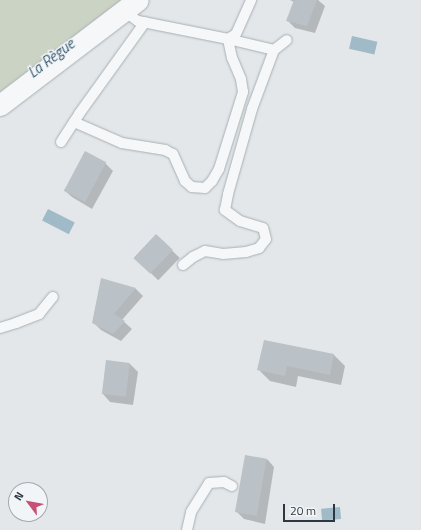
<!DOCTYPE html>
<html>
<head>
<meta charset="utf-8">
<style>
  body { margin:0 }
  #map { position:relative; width:421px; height:530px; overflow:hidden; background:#e3e7ea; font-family:"Titillium Web",sans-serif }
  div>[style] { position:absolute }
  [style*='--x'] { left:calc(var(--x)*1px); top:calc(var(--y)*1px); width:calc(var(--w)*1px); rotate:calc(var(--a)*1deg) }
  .green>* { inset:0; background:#cbd3c4 }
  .water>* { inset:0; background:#a0bac8; transform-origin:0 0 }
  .shadow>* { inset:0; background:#0003; transform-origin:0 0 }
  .building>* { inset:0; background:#bac1c7; transform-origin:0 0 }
  .roads { filter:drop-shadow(0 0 1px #a8afb4) drop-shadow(0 0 1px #a8afb4) }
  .lane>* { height:10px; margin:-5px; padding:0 5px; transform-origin:5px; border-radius:5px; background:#f5f7f8 }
  .street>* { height:21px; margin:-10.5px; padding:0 10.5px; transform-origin:10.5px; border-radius:10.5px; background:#f5f7f8 }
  span { translate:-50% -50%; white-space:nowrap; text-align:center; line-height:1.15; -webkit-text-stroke:3px #f2f5f7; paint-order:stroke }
  .water-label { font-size:15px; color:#385c73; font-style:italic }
  .north { position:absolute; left:8px; top:482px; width:40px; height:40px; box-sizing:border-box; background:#f2f5f7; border:1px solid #a3a9ae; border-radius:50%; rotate:302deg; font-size:11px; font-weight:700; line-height:16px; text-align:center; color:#2c3741 }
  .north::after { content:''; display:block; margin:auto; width:14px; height:18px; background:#c65076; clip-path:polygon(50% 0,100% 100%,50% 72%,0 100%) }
  .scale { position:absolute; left:283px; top:504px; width:52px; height:18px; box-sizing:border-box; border:2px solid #2c3741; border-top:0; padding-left:5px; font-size:12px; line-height:14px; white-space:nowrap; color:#2c3741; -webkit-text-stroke:3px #f2f5f7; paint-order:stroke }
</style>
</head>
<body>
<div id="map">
  <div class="green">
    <i style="clip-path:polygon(0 0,121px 0,0 92px)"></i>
  </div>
  <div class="water">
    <i style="left:352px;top:36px;width:26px;height:13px;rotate:13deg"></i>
    <i style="left:48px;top:209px;width:30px;height:13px;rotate:27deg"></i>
    <i style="left:340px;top:507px;width:12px;height:19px;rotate:85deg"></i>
  </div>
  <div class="shadow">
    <i style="clip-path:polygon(290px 0,318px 0,325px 6px,315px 33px,295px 28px,287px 20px,294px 2px)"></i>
    <i style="clip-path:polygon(105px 163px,113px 171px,92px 209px,72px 197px,64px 190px)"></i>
    <i style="left:156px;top:235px;width:33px;height:31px;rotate:44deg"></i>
    <i style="clip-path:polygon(102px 280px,136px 289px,143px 296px,122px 320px,132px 329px,121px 341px,101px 330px,93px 322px)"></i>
    <i style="clip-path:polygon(334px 355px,345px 366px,341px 385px,298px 376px,296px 387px,270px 381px,259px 370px)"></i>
    <i style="clip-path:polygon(107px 361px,130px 364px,138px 372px,133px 405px,110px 402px,103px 394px)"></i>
    <i style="clip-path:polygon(267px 459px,274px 467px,265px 524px,244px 519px,236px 511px)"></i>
  </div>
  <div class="building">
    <i style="clip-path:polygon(294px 0,317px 0,307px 26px,286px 21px)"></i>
    <i style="left:85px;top:151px;width:24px;height:45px;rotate:28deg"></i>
    <i style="left:156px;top:234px;width:23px;height:33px;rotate:43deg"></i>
    <i style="clip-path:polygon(101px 278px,136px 288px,114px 314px,125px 321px,113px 334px,92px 323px)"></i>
    <i style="clip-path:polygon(264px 340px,334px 354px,330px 375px,287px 366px,285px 376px,257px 370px)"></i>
    <i style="left:106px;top:360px;width:24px;height:34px;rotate:7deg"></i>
    <i style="left:245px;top:455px;width:22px;height:58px;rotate:10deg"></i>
  </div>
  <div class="roads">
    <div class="lane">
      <i style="--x:124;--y:11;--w:17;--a:36"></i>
      <i style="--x:138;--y:21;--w:92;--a:11.3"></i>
      <i style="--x:228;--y:39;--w:9;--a:-32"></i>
      <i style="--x:236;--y:34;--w:37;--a:-66"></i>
      <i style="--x:74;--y:122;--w:52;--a:23.6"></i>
      <i style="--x:122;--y:143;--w:44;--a:9.2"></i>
      <i style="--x:165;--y:150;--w:9;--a:27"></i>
      <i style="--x:173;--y:154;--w:30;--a:66"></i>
      <i style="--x:185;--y:181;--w:9;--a:41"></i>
      <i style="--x:192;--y:187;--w:13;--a:4"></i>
      <i style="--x:205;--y:188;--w:10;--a:-45"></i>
      <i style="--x:212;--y:181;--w:14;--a:-60"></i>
      <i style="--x:219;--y:169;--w:81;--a:-72.7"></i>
      <i style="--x:243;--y:92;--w:13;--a:-99"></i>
      <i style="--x:241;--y:79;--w:23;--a:-113"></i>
      <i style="--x:232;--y:58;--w:19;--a:-102"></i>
      <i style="--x:228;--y:39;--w:47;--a:13.4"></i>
      <i style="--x:274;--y:50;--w:16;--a:-38"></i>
      <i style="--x:61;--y:142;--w:33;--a:-57"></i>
      <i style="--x:79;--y:114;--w:113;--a:-54.3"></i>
      <i style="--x:183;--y:265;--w:13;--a:-39"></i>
      <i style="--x:193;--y:257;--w:13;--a:-27"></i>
      <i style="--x:205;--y:251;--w:18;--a:9"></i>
      <i style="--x:223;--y:254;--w:23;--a:-5"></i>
      <i style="--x:246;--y:252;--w:14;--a:-17"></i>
      <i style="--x:259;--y:248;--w:11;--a:-52"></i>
      <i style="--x:266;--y:239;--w:11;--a:-105"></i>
      <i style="--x:263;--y:228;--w:24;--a:-163"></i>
      <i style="--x:240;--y:221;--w:19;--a:-144"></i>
      <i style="--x:225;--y:210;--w:16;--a:-79"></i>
      <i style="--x:228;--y:194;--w:88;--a:-74.2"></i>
      <i style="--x:252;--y:109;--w:63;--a:-69.6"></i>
      <i style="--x:0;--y:328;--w:17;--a:-17"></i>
      <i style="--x:16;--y:323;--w:25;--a:-21"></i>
      <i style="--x:39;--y:314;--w:22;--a:-51"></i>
      <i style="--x:187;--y:530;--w:18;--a:-77"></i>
      <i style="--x:191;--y:512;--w:34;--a:-58"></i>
      <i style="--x:209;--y:483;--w:15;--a:-4"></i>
      <i style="--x:224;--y:482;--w:9;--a:27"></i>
    </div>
    <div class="street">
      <i style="--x:0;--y:105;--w:173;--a:-37.3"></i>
    </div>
  </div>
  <div class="water-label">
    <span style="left:51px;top:58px;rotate:-37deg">La Règue</span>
  </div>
  <div class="north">N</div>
  <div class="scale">20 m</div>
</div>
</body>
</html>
